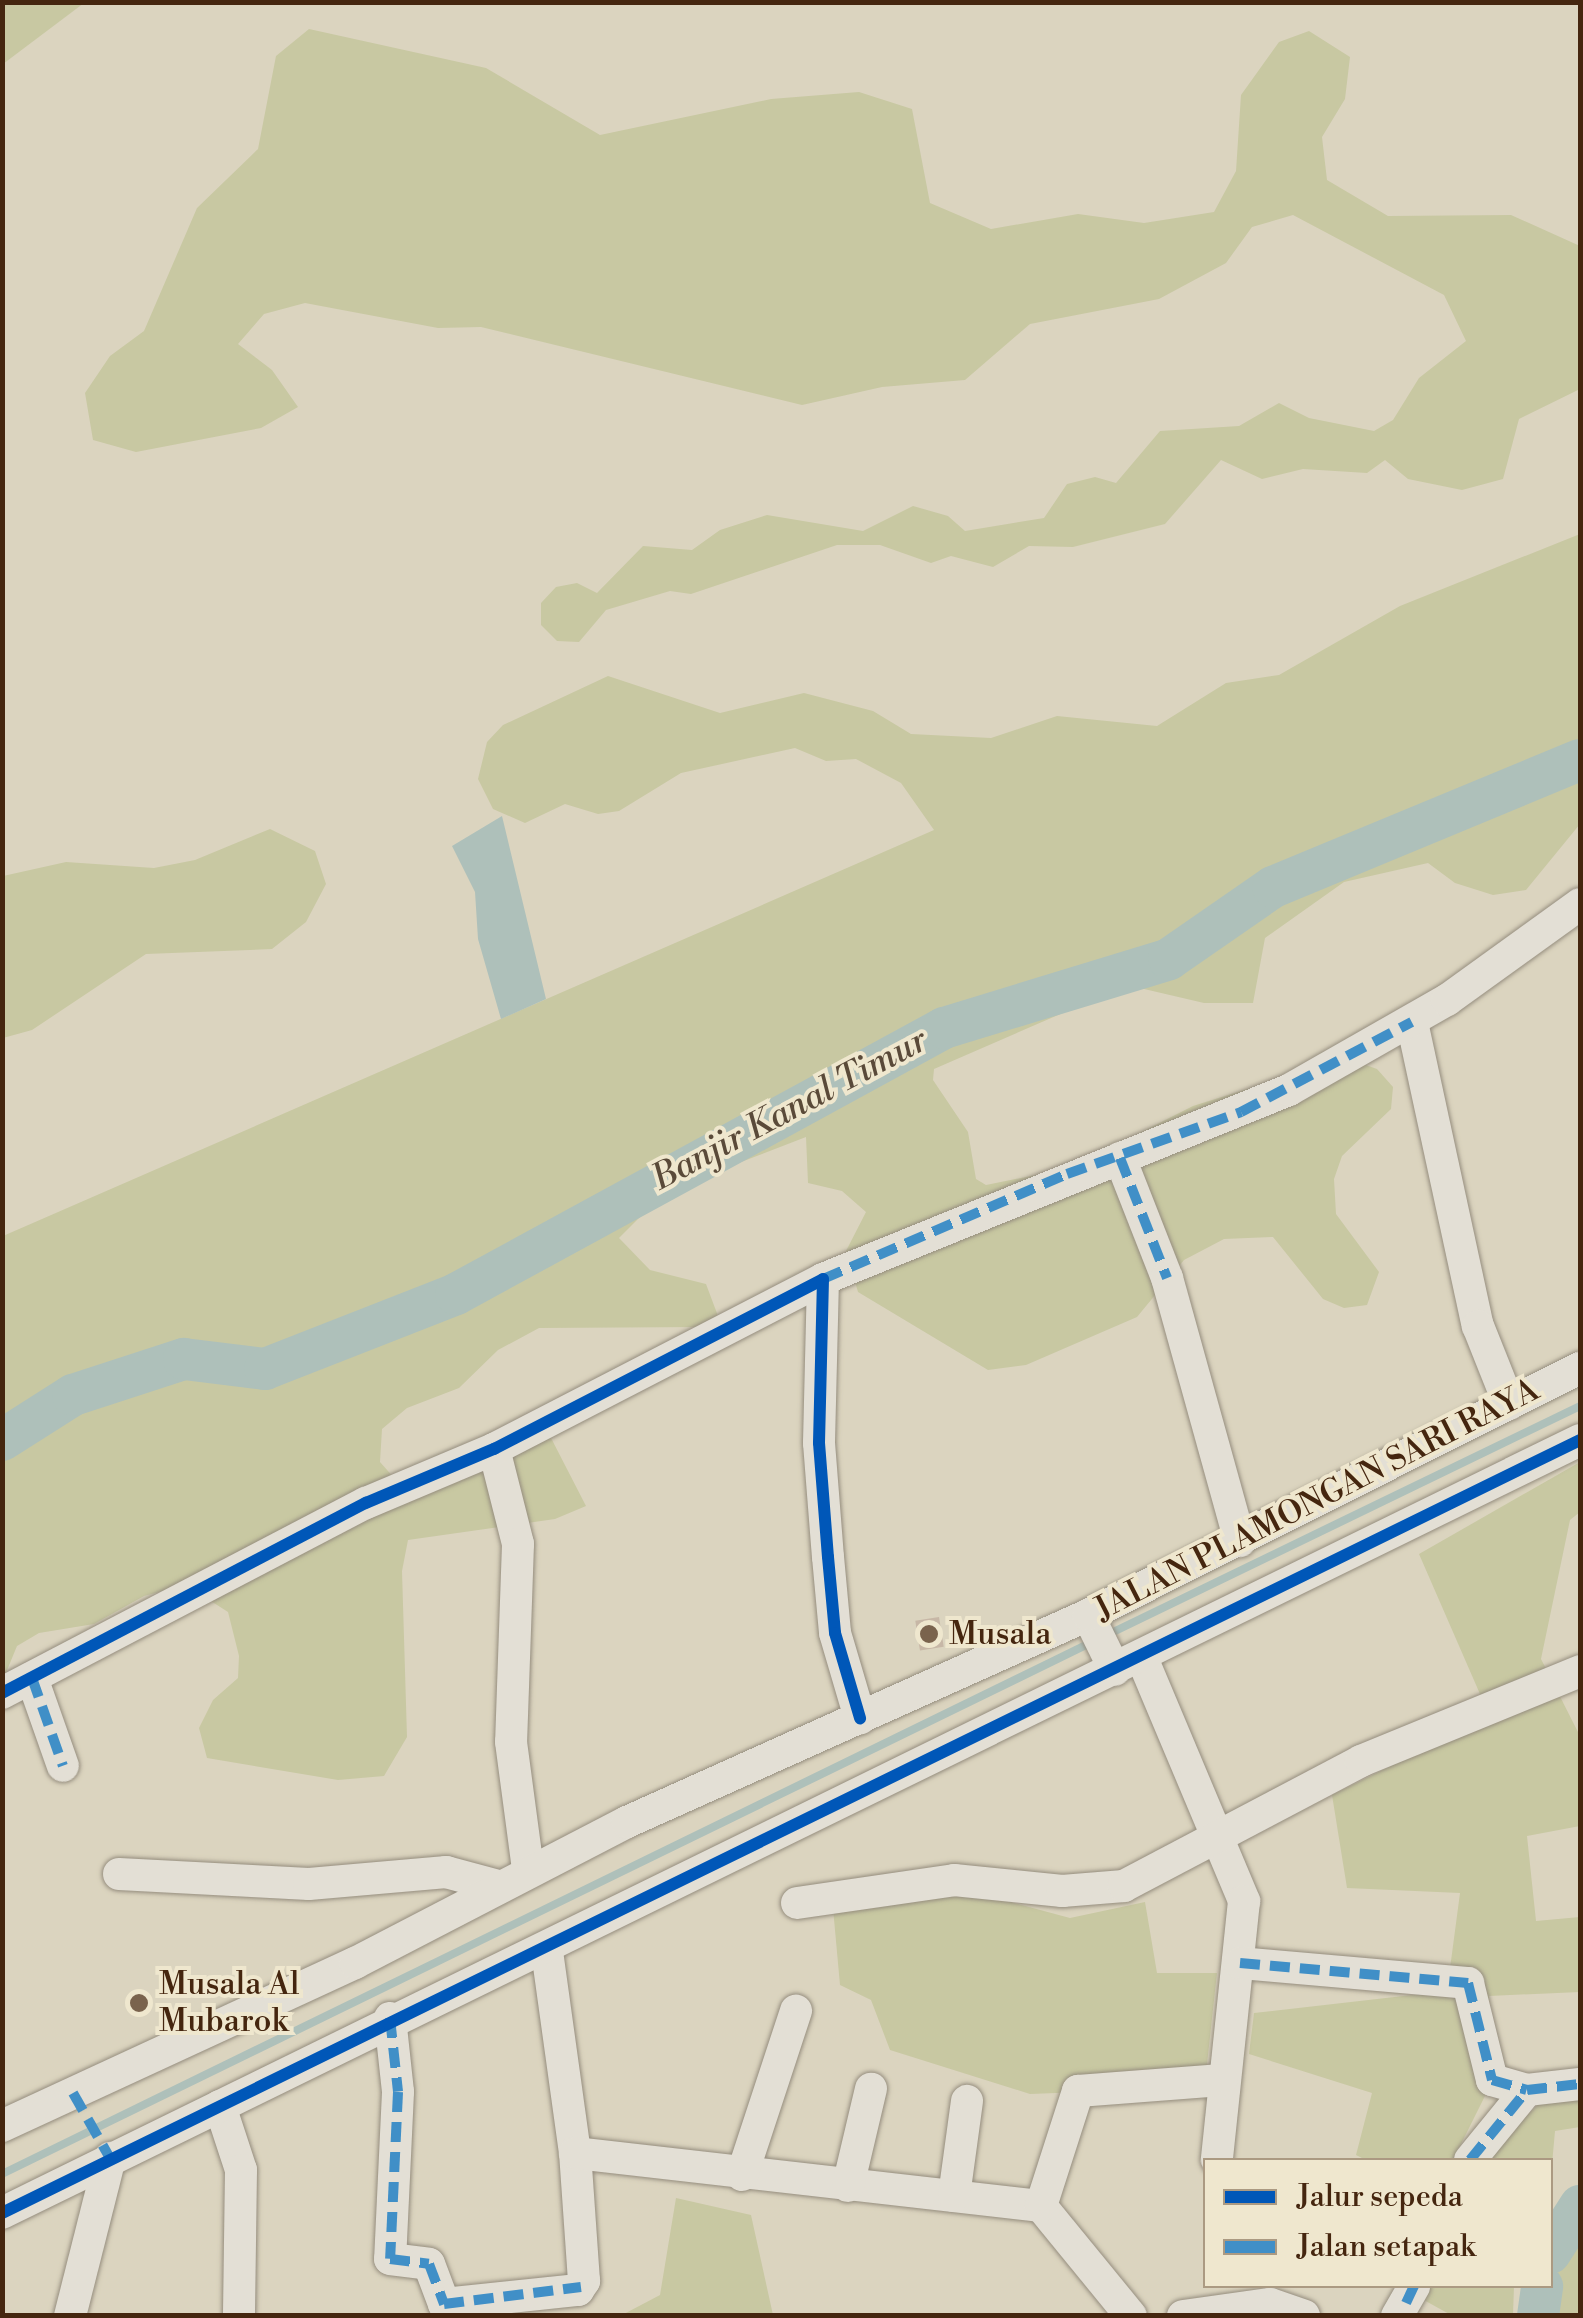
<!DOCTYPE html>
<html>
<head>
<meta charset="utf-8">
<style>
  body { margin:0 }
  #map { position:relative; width:1583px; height:2318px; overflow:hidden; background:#dbd4bf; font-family:"Libre Bodoni",serif }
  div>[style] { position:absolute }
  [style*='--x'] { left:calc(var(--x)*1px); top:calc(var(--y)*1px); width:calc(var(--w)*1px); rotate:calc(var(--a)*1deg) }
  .green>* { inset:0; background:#c8c8a2 }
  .water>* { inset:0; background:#aec0ba }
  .stream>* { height:8px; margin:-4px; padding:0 4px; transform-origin:4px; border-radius:4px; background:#aec0ba }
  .river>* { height:42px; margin:-21px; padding:0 21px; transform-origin:21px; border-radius:21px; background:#aec0ba }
  .building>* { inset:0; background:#c7b7a6; transform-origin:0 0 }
  .roads { filter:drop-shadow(0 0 2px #958d7e) drop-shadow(0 0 2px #958d7e) }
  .minor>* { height:32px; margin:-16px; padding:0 16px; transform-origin:16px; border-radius:16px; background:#e3dfd5 }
  .quiet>* { height:10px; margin-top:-5px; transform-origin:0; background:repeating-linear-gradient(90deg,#408fc7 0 20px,transparent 0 30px) }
  .cycleway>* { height:12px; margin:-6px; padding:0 6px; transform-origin:6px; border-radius:6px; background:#0057b8 }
  .dots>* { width:28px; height:28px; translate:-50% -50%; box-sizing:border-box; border:5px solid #efe7ce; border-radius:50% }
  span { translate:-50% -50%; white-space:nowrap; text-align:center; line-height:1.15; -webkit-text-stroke:8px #efe7ce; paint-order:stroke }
  .street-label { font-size:32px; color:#45260f }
  .poi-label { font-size:32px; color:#45260f }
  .left { translate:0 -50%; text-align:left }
  .water-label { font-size:35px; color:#5a4a39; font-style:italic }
  .frame { position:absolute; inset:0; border:5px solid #45260f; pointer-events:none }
  .legend { position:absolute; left:1203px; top:2158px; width:350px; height:130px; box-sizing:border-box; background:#efe7ce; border:2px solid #ab9a82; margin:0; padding:12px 18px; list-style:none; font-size:30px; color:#45260f }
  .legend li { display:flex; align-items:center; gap:20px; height:50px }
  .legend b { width:50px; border:2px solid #ab9a82 }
</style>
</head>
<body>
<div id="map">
  <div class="green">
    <i style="clip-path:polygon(3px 2px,84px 2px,84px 3px,3px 64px)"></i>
    <i style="clip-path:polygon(309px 29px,486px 68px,600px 135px,771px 99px,859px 92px,912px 109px,930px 203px,991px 229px,1078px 214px,1144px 223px,1214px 212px,1236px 171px,1241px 95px,1279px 42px,1309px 31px,1350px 57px,1345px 99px,1322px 137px,1327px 180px,1388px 216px,1511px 215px,1580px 246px,1580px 389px,1519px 419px,1503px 479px,1462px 490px,1408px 479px,1385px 460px,1367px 473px,1303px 469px,1262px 479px,1221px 460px,1165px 524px,1073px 547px,1029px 546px,993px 567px,951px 556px,931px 563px,880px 545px,837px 545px,691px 594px,670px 591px,606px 610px,579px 642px,557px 641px,541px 625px,541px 603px,556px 587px,577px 583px,597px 593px,643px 546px,692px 550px,720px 530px,767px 515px,863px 531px,913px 506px,948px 516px,965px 531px,1044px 518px,1067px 484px,1095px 477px,1116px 483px,1160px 431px,1239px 426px,1279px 403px,1309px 418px,1374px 431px,1393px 420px,1419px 378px,1466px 341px,1444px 295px,1293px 215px,1252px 227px,1226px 263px,1159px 299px,1030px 324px,965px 380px,882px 387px,802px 405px,481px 327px,438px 328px,305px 303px,264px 314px,238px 344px,272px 370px,298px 407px,261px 428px,136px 452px,93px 440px,85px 393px,110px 356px,144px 331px,197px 208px,258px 149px,276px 56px)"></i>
    <i style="clip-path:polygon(1580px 534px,1580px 824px,1526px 890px,1493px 895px,1455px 883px,1428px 863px,1344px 882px,1265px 938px,1253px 1003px,1204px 1003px,1127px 985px,934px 1069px,933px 1080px,968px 1132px,976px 1179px,986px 1185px,1070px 1168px,1193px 1106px,1346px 1058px,1377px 1069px,1393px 1087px,1391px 1109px,1342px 1156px,1334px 1179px,1336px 1214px,1379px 1272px,1367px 1305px,1344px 1308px,1323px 1299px,1273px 1237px,1224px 1239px,1184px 1260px,1137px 1317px,1026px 1365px,988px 1370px,858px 1292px,846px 1251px,866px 1212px,842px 1191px,808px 1183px,806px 1137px,694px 1180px,657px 1200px,619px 1238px,650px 1270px,706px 1284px,718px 1316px,702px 1327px,539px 1328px,498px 1350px,459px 1388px,407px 1408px,382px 1429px,380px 1462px,395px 1479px,550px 1436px,586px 1506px,555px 1519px,408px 1540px,402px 1571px,407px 1737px,384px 1776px,338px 1780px,207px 1758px,199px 1728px,213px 1700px,238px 1678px,239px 1656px,228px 1612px,186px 1585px,144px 1596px,94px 1624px,39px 1633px,17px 1646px,3px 1680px,3px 1236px,934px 830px,901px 783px,856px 759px,826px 761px,795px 748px,681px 773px,619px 811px,598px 814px,565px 804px,525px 823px,493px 809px,478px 779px,487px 742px,503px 725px,608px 676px,720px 713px,804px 693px,873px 711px,911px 734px,991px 738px,1057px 716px,1157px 726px,1226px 683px,1279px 675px,1400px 606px)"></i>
    <i style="clip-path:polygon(270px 829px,315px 851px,326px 884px,306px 922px,272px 949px,146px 954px,32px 1030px,3px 1038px,3px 876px,66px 862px,154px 868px,195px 860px)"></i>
    <i style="clip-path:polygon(1580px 1462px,1580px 1512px,1570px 1520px,1541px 1659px,1580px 1736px,1580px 1826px,1527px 1836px,1536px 1921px,1580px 1917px,1580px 1992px,1489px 1996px,1490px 2086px,1453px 2160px,1366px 2160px,1356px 2155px,1372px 2093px,1249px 2054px,1254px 2013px,1447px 1991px,1460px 1893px,1347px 1888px,1332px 1795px,1490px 1717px,1419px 1554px)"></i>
    <i style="clip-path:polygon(969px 1891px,1070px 1918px,1145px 1902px,1157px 1973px,1217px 1973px,1206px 2073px,1109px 2091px,1030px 2094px,890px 2050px,871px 2000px,840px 1985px,833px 1908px)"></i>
    <i style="clip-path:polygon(1580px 2095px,1580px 2127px,1555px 2131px,1551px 2176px,1550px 2160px,1480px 2160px,1542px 2101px)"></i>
    <i style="clip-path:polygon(676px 2198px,751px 2215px,773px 2315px,622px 2315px,660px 2295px)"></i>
    <i style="clip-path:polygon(1580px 2218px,1580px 2315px,1558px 2315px,1558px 2264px,1565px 2231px)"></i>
    <i style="clip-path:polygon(1427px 2286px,1514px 2286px,1513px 2315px,1451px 2315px,1422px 2299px)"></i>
  </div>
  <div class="water">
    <i style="clip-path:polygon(502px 816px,546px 999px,501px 1019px,478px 939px,475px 892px,452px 846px)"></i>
  </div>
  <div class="stream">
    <i style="--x:1107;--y:1635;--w:526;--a:-25.83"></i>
    <i style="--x:2;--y:2174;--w:1211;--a:-26.01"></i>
  </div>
  <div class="river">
    <i style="--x:2;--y:1440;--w:84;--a:-32.4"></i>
    <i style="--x:73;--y:1395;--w:117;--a:-18"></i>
    <i style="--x:184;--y:1359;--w:82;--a:7"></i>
    <i style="--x:265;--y:1369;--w:205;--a:-21.4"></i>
    <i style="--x:456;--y:1294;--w:556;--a:-28.59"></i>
    <i style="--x:944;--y:1028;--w:235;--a:-17"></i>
    <i style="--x:1169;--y:959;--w:126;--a:-34.7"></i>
    <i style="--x:1273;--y:887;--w:332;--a:-22.5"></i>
    <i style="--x:1550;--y:2253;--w:56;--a:-57.4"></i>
    <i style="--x:1538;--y:2316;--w:30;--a:-82"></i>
  </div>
  <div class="building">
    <i style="left:939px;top:1617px;width:30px;height:24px;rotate:81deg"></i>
  </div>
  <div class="roads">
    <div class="minor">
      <i style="--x:1412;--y:1022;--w:311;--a:77.8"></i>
      <i style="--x:1478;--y:1326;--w:84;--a:68.3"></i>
      <i style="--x:1120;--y:1158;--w:129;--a:68.6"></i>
      <i style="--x:1167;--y:1278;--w:273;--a:74.5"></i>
      <i style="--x:823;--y:1279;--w:503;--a:-22.08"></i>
      <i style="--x:1289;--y:1090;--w:182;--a:-29.7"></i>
      <i style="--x:1447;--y:1000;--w:164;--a:-35.8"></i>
      <i style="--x:494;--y:1449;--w:98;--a:75.8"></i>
      <i style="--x:518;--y:1544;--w:198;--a:92"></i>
      <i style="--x:511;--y:1742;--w:129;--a:82.4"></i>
      <i style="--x:1088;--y:1615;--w:61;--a:63.9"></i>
      <i style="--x:1142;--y:1658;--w:264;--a:67.2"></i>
      <i style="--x:1244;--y:1901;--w:260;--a:96"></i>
      <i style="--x:32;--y:1678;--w:93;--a:70.6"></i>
      <i style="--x:2;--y:1693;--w:411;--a:-27.6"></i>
      <i style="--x:366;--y:1503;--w:139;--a:-22.9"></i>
      <i style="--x:494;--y:1449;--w:370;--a:-27.3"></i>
      <i style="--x:823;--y:1279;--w:164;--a:91.4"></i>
      <i style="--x:819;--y:1443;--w:114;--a:85.5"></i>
      <i style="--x:828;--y:1557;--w:76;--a:84.7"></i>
      <i style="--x:835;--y:1633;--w:89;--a:73.6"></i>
      <i style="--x:119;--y:1874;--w:190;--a:3"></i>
      <i style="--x:309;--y:1884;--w:138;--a:-5"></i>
      <i style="--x:446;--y:1872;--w:54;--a:15.1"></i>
      <i style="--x:797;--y:1903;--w:159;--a:-8.3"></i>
      <i style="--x:954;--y:1880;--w:109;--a:5.8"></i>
      <i style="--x:1062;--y:1891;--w:62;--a:-4.6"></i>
      <i style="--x:1124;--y:1886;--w:268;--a:-27.8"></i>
      <i style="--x:1361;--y:1761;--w:237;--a:-22.3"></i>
      <i style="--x:1240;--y:1963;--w:229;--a:5"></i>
      <i style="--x:1468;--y:1983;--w:100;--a:76.1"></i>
      <i style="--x:1492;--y:2080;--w:36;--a:16"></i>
      <i style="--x:390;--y:2018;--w:74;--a:83.8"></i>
      <i style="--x:398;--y:2092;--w:167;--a:92.7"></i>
      <i style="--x:390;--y:2259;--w:39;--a:7"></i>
      <i style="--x:429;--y:2264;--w:43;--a:69.4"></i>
      <i style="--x:444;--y:2304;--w:135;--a:-6"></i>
      <i style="--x:578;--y:2290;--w:11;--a:-56"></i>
      <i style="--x:584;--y:2281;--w:128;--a:-94"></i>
      <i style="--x:575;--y:2153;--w:205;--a:-97.9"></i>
      <i style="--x:220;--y:2106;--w:67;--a:71.8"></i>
      <i style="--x:241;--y:2170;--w:146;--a:90.8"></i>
      <i style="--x:2;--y:2126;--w:389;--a:-24.8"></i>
      <i style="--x:355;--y:1963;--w:306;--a:-27.4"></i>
      <i style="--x:627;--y:1822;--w:505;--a:-24.18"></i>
      <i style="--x:1088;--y:1615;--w:551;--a:-26.66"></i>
      <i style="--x:575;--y:2153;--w:469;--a:6.5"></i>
      <i style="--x:1041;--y:2206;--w:142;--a:50.7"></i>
      <i style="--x:1470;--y:2160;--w:90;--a:-50.8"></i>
      <i style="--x:1527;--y:2090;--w:53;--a:-6.5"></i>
      <i style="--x:742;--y:2175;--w:173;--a:-71.8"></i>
      <i style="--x:848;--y:2186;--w:100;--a:-76.7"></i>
      <i style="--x:954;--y:2196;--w:96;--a:-82.2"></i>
      <i style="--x:1041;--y:2206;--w:121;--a:-72.2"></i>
      <i style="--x:1078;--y:2091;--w:144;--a:-4.4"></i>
      <i style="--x:2;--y:2213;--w:1757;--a:-26.1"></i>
      <i style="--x:70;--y:2316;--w:163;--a:-75.8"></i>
      <i style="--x:1183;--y:2316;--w:88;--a:-7.9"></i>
      <i style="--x:1270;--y:2304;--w:36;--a:19"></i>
      <i style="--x:1397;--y:2316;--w:34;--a:-60"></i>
    </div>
  </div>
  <div class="quiet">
    <i style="--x:1120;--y:1158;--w:129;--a:68.6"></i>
    <i style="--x:823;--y:1279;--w:266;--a:-23.3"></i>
    <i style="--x:1067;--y:1174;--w:185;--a:-19.6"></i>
    <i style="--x:1241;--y:1112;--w:193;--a:-27.8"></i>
    <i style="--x:32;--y:1678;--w:93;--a:70.6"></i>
    <i style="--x:1240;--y:1963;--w:229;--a:5"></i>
    <i style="--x:1468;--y:1983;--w:100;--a:76.1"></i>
    <i style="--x:1492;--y:2080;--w:36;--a:16"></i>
    <i style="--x:390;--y:2018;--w:74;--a:83.8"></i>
    <i style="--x:398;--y:2092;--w:167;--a:92.7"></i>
    <i style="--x:390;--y:2259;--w:39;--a:7"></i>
    <i style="--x:429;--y:2264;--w:43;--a:69.4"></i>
    <i style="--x:444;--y:2304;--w:138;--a:-7.1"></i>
    <i style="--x:73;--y:2093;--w:75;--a:60.4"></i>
    <i style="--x:1470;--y:2160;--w:90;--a:-50.8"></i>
    <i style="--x:1527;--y:2090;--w:53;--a:-6.5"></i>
    <i style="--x:1406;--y:2303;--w:19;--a:-65"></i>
  </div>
  <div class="cycleway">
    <i style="--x:2;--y:1693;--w:411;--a:-27.6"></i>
    <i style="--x:366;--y:1503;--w:139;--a:-22.9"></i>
    <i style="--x:494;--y:1449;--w:370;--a:-27.3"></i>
    <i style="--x:823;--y:1279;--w:164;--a:91.4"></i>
    <i style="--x:819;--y:1443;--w:114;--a:85.5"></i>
    <i style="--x:828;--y:1557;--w:76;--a:84.7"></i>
    <i style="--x:835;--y:1633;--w:89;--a:73.6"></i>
    <i style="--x:2;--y:2213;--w:1757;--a:-26.1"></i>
  </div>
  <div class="dots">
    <i style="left:929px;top:1634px;background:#7a634d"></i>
    <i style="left:139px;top:2003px;background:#7a634d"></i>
  </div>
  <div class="street-label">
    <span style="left:1317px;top:1500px;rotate:-27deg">JALAN PLAMONGAN SARI RAYA</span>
  </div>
  <div class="poi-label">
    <span class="left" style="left:949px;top:1634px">Musala</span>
    <span class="left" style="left:159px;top:2003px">Musala Al<br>Mubarok</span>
  </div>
  <div class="water-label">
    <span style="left:790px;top:1110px;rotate:-28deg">Banjir Kanal Timur</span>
  </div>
  <div class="frame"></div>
  <ul class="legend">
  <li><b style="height:12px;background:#0057b8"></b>Jalur sepeda</li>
  <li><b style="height:12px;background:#408fc7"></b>Jalan setapak</li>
  </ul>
</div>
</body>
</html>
